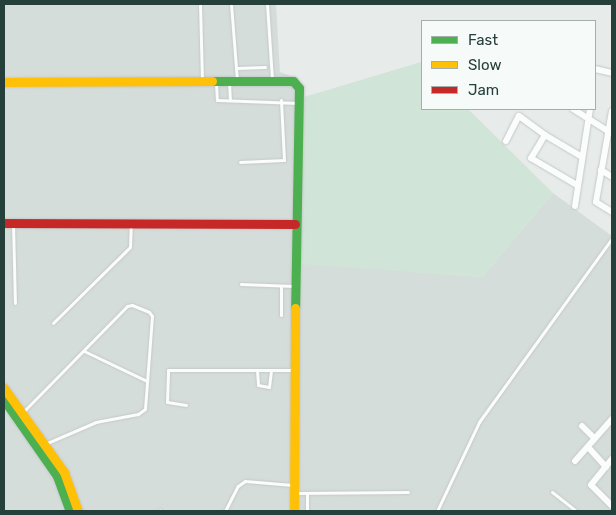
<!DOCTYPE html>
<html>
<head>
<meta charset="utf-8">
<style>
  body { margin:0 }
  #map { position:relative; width:616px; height:515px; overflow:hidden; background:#e7ecea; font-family:Rubik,sans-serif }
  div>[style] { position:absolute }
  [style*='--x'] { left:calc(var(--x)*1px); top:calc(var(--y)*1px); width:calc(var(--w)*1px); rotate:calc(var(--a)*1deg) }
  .built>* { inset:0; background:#d5ddda }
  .green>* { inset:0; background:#d1e4d8 }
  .roads { filter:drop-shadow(0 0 1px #c4c9c7) drop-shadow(0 0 1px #c4c9c7) }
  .lane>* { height:3px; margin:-1.5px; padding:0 1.5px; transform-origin:1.5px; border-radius:1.5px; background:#fbfcfc }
  .street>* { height:6px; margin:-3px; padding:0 3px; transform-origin:3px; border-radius:3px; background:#fbfcfc }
  .fast>* { height:9px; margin:-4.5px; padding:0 4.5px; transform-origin:4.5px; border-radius:4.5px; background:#4caf50 }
  .slow>* { height:9px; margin:-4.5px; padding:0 4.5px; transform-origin:4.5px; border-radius:4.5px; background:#ffc107 }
  .jam>* { height:9px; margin:-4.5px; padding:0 4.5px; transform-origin:4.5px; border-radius:4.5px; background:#c62828 }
  span { translate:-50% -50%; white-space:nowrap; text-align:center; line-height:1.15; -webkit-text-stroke:4px #f6faf8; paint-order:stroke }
  .frame { position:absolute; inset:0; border:5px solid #253f3a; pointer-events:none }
  .legend { position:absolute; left:421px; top:20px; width:175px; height:90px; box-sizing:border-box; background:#f6faf8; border:1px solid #a2afac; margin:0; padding:6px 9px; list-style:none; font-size:15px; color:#253f3a }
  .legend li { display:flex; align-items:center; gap:10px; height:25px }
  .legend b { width:25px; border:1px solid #a2afac }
</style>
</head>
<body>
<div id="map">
  <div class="built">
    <i style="clip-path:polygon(4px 4px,276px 4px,280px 72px,297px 78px,304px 97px,300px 263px,482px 277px,553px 193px,612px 236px,612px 511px,4px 511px)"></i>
  </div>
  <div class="green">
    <i style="clip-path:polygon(421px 62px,422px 109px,468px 109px,553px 193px,482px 277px,300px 264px,304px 97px)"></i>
  </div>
  <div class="roads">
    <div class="lane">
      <i style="--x:200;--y:4;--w:77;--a:88.5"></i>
      <i style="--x:231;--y:4;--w:77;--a:85.5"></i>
      <i style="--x:267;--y:4;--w:76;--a:86.2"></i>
      <i style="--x:237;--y:68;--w:28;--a:-2"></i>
      <i style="--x:229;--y:82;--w:18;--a:87"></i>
      <i style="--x:216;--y:83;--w:17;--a:87"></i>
      <i style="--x:217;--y:100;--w:81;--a:2.1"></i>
      <i style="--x:240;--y:162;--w:44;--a:-2.6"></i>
      <i style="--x:284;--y:160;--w:60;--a:-92.9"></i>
      <i style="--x:13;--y:223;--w:80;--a:88.6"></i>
      <i style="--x:241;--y:284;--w:53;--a:2.2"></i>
      <i style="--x:281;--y:315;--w:29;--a:-90"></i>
      <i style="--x:53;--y:323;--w:108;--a:-44.6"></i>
      <i style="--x:130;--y:247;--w:23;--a:-88"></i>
      <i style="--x:84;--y:351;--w:70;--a:25.5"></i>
      <i style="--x:257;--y:370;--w:15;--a:86"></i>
      <i style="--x:258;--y:385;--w:11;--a:10"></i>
      <i style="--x:269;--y:387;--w:17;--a:-83"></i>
      <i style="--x:186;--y:405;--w:19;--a:-171"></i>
      <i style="--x:167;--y:402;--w:32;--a:-88"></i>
      <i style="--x:168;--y:370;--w:126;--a:0"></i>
      <i style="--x:22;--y:413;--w:150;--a:-45.5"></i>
      <i style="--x:127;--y:306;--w:5;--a:-11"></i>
      <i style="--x:132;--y:305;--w:18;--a:22"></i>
      <i style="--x:149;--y:312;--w:5;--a:53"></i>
      <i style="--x:152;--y:316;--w:93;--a:94.3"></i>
      <i style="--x:145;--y:409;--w:9;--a:144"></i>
      <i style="--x:138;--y:414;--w:43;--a:169.2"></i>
      <i style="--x:96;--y:422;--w:56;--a:156.7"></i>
      <i style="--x:552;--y:492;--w:31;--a:38"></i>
      <i style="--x:295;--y:493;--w:113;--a:-0.5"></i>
      <i style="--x:307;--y:493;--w:18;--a:90"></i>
      <i style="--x:159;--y:511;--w:1;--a:-45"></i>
      <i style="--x:225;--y:511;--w:28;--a:-63"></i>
      <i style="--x:238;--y:486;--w:9;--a:-36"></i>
      <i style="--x:245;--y:481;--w:48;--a:4.8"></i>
      <i style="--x:437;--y:511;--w:98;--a:-64.7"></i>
      <i style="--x:479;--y:422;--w:227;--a:-54.1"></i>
    </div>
    <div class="street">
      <i style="--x:595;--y:69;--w:17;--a:13"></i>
      <i style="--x:573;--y:109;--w:45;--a:32.3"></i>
      <i style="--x:612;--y:111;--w:92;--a:100"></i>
      <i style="--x:596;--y:202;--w:19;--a:32"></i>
      <i style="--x:545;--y:135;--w:43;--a:30.7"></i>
      <i style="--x:506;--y:141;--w:28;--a:-63"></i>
      <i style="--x:519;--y:116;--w:32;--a:36"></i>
      <i style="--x:545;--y:135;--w:27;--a:121"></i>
      <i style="--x:531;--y:158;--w:53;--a:30.4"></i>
      <i style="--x:601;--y:170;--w:13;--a:32"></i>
      <i style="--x:575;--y:206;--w:98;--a:-81.2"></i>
      <i style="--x:582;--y:426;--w:18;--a:45"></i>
      <i style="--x:588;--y:447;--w:27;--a:48"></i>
      <i style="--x:612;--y:459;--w:33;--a:129"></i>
      <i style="--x:591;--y:485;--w:30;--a:45"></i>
      <i style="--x:575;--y:461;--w:56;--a:-48.6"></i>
    </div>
    <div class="fast">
      <i style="--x:212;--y:81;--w:81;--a:0"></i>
      <i style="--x:293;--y:81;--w:9;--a:49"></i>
      <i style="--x:299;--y:88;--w:220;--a:91"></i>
      <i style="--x:4;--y:400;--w:93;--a:55.1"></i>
      <i style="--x:57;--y:476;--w:37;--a:70"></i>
    </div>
    <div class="slow">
      <i style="--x:4;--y:82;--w:208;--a:-0.3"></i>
      <i style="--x:4;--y:388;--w:103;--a:54.5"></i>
      <i style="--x:64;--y:472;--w:41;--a:70.3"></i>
      <i style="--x:294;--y:511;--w:203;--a:-89.7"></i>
    </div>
    <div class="jam">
      <i style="--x:4;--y:223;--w:291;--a:0.2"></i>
    </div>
  </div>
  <div class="frame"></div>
  <ul class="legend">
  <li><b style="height:6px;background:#4caf50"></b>Fast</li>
  <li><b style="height:6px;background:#ffc107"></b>Slow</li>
  <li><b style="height:6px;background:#c62828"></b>Jam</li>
  </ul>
</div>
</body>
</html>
